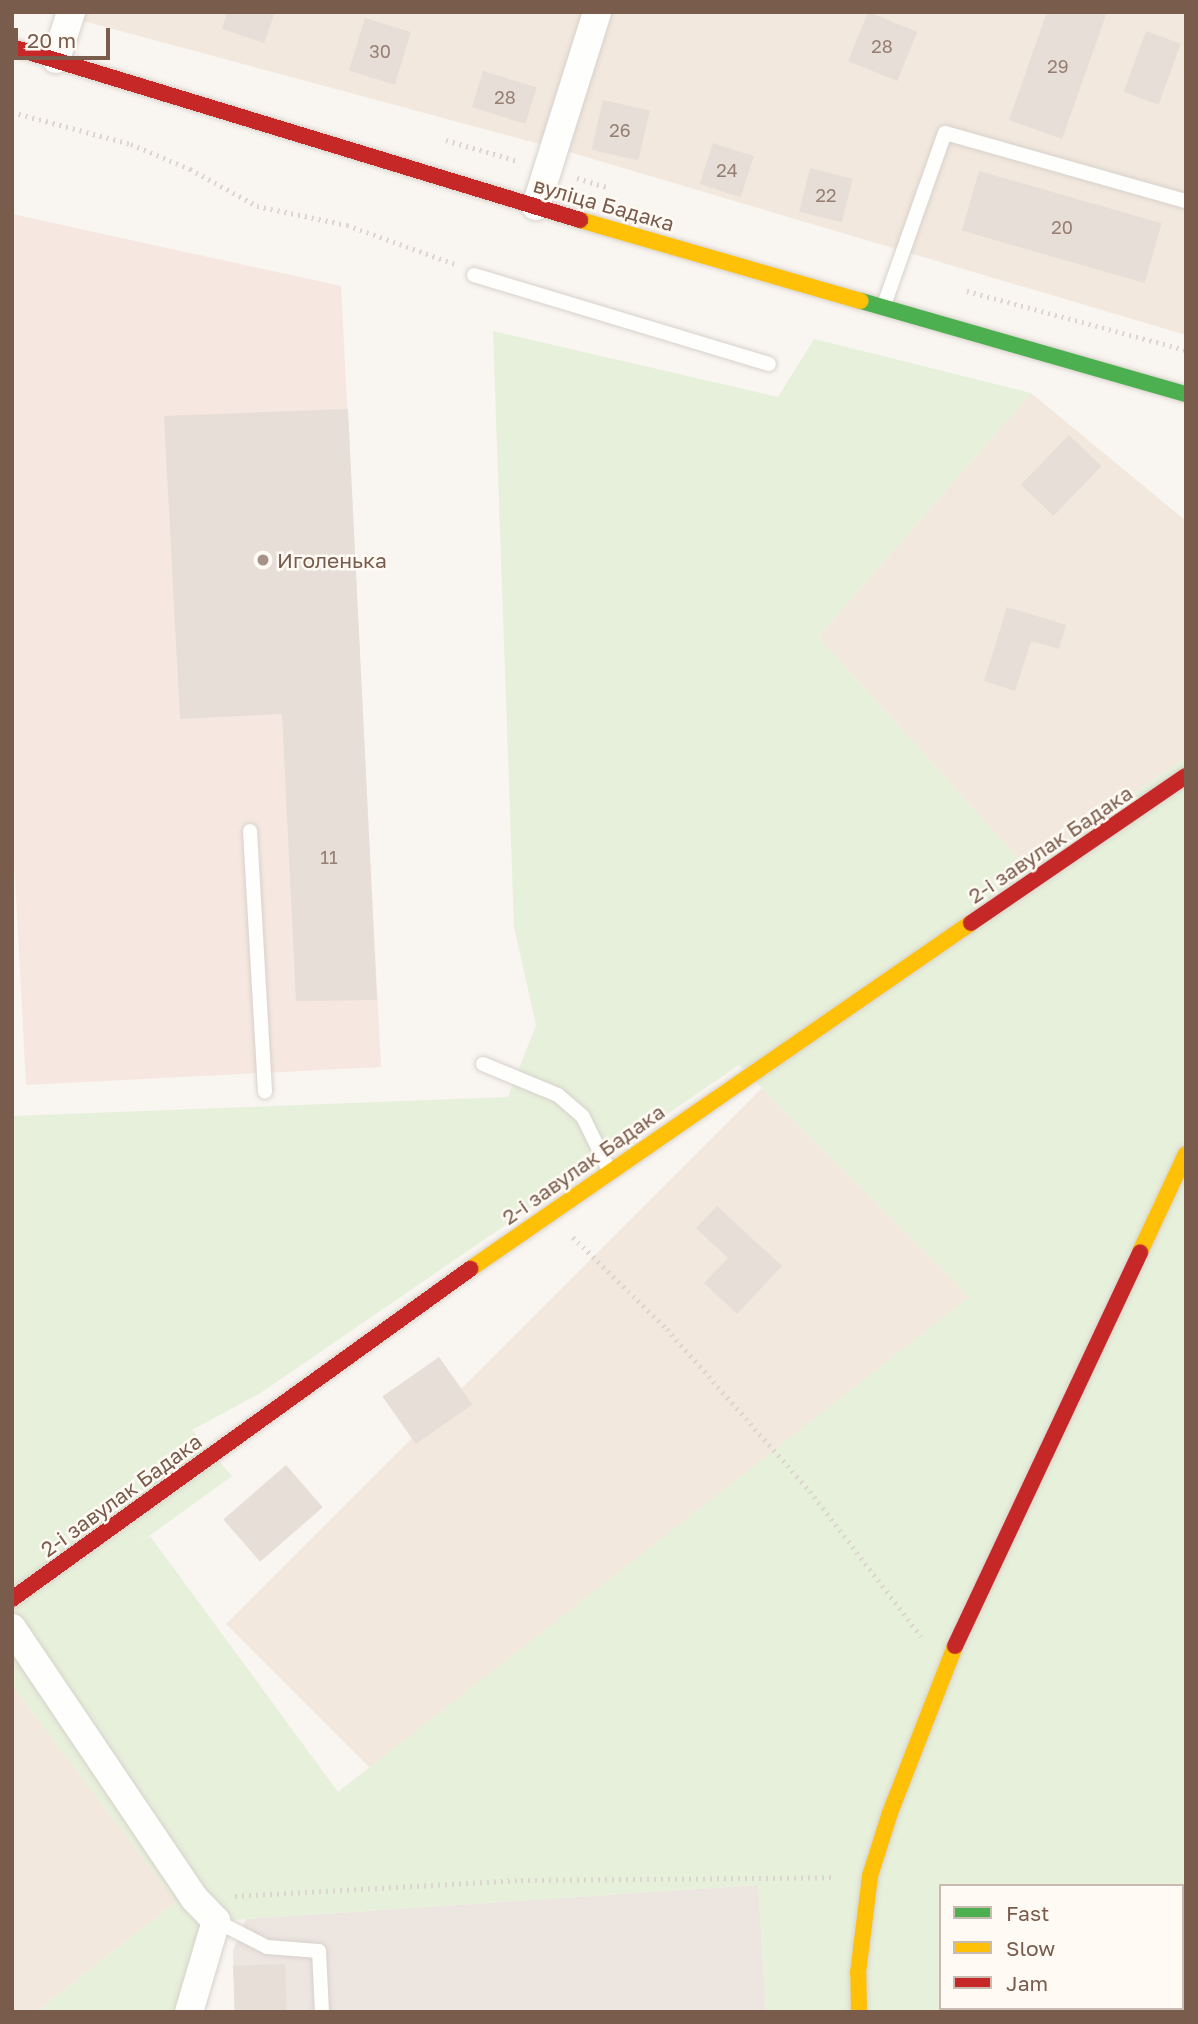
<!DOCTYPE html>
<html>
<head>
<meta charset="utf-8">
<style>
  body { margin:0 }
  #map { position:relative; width:1198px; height:2024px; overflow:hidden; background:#f9f5f0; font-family:"Golos Text",sans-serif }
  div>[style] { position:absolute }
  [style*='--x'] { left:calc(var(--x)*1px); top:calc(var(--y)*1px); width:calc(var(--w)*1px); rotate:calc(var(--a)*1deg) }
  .residential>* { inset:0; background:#f2e8de; transform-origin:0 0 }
  .commercial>* { inset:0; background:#f6e8e1 }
  .industrial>* { inset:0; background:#ede5e0 }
  .green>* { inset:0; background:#e7f0db }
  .building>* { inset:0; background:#e6ded7; transform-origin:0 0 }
  .path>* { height:4.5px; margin-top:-2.25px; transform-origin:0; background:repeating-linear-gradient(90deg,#dcd5d0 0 2px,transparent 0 7px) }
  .roads { filter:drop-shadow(0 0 2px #d7d1cb) drop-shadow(0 0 2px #d7d1cb) }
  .lane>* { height:14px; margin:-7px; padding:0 7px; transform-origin:7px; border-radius:7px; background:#fefefd }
  .street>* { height:28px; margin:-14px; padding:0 14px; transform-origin:14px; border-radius:14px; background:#fefefd }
  .fast>* { height:16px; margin:-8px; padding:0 8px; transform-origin:8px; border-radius:8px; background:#4caf50 }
  .slow>* { height:16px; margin:-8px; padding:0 8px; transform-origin:8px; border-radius:8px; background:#ffc107 }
  .jam>* { height:16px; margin:-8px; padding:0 8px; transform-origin:8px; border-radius:8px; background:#c62828 }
  .dots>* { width:19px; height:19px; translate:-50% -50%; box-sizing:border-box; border:4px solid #fffaf3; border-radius:50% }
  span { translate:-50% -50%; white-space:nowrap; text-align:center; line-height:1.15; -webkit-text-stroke:5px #fffaf3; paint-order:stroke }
  .number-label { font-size:18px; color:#977e72 }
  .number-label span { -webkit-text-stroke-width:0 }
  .street-label { font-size:21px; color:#7a5c4d }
  .poi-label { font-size:21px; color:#7a5c4d }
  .left { translate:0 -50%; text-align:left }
  .frame { position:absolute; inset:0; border:14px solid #7a5c4d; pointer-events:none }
  .legend { position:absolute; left:939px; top:1884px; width:245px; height:126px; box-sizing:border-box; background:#fffaf3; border:2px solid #cabbb1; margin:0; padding:9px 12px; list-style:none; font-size:21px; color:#7a5c4d }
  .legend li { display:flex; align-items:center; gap:14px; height:35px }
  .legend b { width:35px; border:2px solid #cabbb1 }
  .scale { position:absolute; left:14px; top:28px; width:96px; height:32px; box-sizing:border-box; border:4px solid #7a5c4d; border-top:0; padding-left:9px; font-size:21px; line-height:24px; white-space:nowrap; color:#7a5c4d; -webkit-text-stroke:5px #fffaf3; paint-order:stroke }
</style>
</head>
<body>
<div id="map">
  <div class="residential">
    <i style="clip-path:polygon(50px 12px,1186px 12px,1186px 335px,566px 151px)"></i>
    <i style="clip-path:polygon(1031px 393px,1186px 521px,1186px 757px,1026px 867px,818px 637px)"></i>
    <i style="left:762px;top:1088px;width:294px;height:758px;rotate:45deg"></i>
    <i style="clip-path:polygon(12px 1685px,176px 1902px,36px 2012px,12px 2012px)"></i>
  </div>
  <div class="commercial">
    <i style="clip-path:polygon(12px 214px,341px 286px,381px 1067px,26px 1085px,12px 822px)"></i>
  </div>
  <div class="industrial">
    <i style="clip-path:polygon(758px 1885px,766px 2012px,235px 2012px,233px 1950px,246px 1919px)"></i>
  </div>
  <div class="green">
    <i style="clip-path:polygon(evenodd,493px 331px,778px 397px,814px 339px,1031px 393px,818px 637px,1026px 867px,1186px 757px,1186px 2012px,766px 2012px,758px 1885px,217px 1921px,189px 2012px,36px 2012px,176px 1902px,12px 1685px,12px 1116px,508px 1097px,536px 1025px,514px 927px,493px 331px,739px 1065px,969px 1297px,338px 1792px,150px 1536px,131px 1549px,232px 1476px,192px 1430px,259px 1394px,739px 1065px,493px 331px,941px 1886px,1182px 1886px,1182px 2008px,941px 2008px,941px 1886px)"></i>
  </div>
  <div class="building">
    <i style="clip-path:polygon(227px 12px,275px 12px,264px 43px,222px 29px)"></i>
    <i style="left:868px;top:12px;width:53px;height:53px;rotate:22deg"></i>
    <i style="clip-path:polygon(1047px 12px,1107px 12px,1062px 139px,1009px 120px)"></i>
    <i style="left:365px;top:18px;width:48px;height:55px;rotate:17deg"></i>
    <i style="left:1146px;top:31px;width:37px;height:65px;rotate:20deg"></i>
    <i style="left:483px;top:71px;width:56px;height:38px;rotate:17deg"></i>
    <i style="left:603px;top:100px;width:48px;height:51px;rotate:13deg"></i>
    <i style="left:713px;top:143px;width:43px;height:43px;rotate:18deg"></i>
    <i style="left:810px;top:168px;width:44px;height:45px;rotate:14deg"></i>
    <i style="left:979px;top:171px;width:190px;height:62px;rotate:16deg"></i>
    <i style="clip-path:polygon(348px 409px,377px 1000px,296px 1001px,282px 714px,180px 719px,164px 416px)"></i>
    <i style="left:1069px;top:435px;width:45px;height:69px;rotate:44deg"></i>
    <i style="clip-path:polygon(1007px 607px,1066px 625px,1059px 649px,1031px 641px,1015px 691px,984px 681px)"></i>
    <i style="clip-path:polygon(717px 1206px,782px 1266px,737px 1314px,704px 1283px,728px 1258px,696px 1228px)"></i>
    <i style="left:439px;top:1357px;width:58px;height:69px;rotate:55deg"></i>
    <i style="left:286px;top:1465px;width:56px;height:83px;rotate:49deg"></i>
    <i style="left:285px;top:1964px;width:48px;height:52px;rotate:88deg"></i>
  </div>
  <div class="path">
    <i style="--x:12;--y:112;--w:123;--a:15.1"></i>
    <i style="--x:131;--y:144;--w:64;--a:23"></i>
    <i style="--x:190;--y:169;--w:77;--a:28.9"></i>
    <i style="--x:257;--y:206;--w:92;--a:11.9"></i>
    <i style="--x:347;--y:225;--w:115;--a:19.9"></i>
    <i style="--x:446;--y:140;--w:75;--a:16.3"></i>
    <i style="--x:577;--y:178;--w:34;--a:17"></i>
    <i style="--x:967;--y:291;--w:227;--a:15.1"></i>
    <i style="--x:573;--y:1237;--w:132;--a:44.4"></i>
    <i style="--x:667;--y:1329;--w:216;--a:48.6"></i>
    <i style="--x:810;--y:1491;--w:183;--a:52.6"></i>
    <i style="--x:235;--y:1896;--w:286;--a:-3.2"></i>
    <i style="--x:521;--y:1880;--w:313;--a:-0.5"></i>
  </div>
  <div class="roads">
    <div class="lane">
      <i style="--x:474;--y:275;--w:308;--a:16.8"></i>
      <i style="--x:884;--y:305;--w:182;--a:-70.5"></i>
      <i style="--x:945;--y:133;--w:250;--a:15.8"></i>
      <i style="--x:250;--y:831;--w:261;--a:86.7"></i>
      <i style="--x:483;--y:1064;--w:81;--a:22.5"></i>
      <i style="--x:558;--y:1095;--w:33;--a:41"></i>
      <i style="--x:583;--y:1117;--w:59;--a:63.9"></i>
      <i style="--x:216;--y:1921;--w:57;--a:27"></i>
      <i style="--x:267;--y:1947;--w:52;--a:4.4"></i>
      <i style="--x:319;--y:1951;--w:61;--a:87.2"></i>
    </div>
    <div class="street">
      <i style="--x:56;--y:59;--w:49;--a:-72.3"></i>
      <i style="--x:536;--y:206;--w:203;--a:-72.5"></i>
      <i style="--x:12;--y:1628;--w:326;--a:56"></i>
      <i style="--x:194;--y:1898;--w:32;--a:46"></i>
      <i style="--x:216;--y:1921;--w:95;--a:106.5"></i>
    </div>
    <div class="fast">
      <i style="--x:861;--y:301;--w:338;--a:16"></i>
    </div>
    <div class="slow">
      <i style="--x:580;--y:220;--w:292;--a:16.1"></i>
      <i style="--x:1140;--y:1252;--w:108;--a:-64.9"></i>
      <i style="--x:470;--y:1269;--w:609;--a:-34.63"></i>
      <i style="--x:859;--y:2012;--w:39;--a:-91"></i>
      <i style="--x:858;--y:1973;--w:98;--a:-82.9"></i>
      <i style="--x:870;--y:1876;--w:66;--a:-72.4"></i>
      <i style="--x:890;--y:1813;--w:179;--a:-68.7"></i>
    </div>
    <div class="jam">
      <i style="--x:12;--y:47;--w:594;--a:16.94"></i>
      <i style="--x:971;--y:923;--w:260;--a:-34.4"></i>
      <i style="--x:12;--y:1599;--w:565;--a:-35.77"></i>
      <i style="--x:955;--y:1646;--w:435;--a:-64.8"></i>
    </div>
  </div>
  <div class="dots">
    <i style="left:263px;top:560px;background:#a69286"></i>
  </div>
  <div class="number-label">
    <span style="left:882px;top:46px">28</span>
    <span style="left:380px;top:51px">30</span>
    <span style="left:1058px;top:66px">29</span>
    <span style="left:505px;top:97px">28</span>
    <span style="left:620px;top:130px">26</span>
    <span style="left:727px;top:170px">24</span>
    <span style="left:826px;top:195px">22</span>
    <span style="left:1062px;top:227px">20</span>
    <span style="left:329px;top:857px">11</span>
  </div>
  <div class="street-label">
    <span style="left:604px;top:204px;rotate:16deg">вуліца Бадака</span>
    <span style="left:1050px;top:844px;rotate:-34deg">2-і завулак Бадака</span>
    <span style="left:583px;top:1164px;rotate:-35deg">2-і завулак Бадака</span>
    <span style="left:121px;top:1495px;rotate:-36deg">2-і завулак Бадака</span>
  </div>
  <div class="poi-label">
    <span class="left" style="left:277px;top:560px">Иголенька</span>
  </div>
  <div class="frame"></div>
  <ul class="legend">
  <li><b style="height:9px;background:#4caf50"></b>Fast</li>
  <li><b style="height:9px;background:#ffc107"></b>Slow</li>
  <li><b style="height:9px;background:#c62828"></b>Jam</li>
  </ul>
  <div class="scale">20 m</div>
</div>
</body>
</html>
